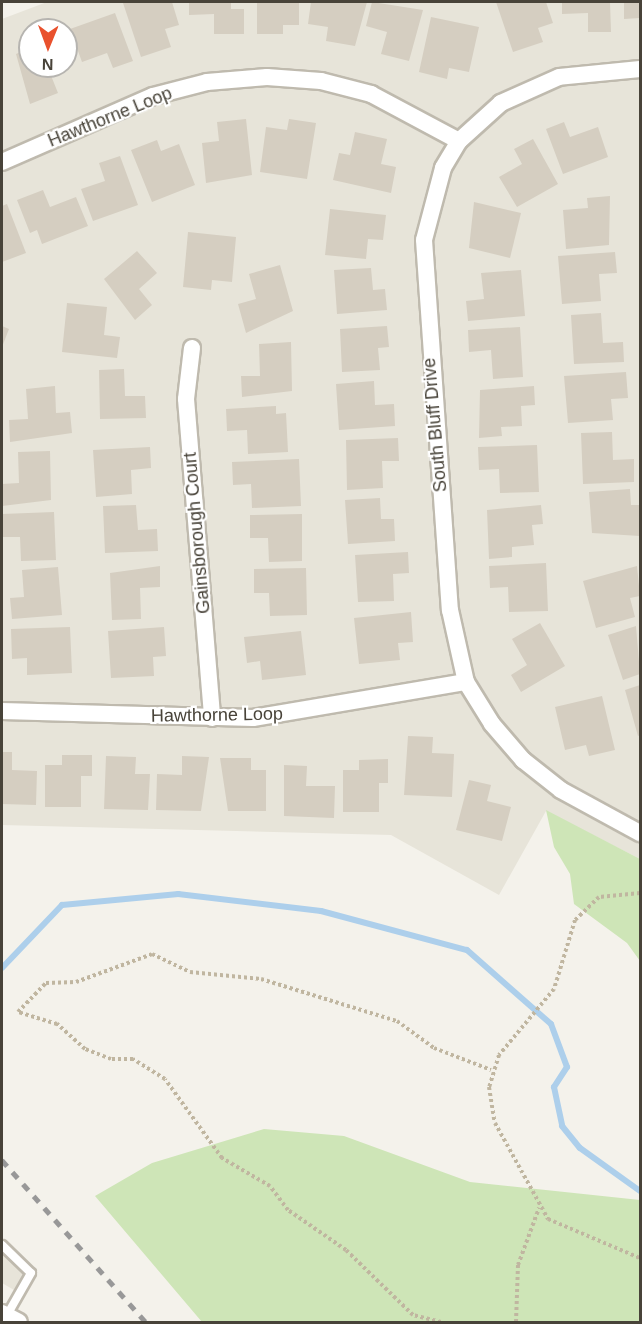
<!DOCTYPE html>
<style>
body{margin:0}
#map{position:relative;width:642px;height:1324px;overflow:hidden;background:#f4f2eb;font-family:Helvetica,sans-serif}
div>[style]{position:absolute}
.residential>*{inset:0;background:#e7e4d9}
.green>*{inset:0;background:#cee5b7}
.stream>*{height:6px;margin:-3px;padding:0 3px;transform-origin:3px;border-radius:3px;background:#adcfeb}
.building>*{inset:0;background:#d5cec1}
.path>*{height:4px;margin-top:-2px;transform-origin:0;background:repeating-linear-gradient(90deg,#c0b6a0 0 3px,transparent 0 6px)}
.roads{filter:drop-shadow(2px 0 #bfbaae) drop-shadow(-2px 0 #bfbaae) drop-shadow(0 2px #bfbaae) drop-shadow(0 -2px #bfbaae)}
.lane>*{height:8px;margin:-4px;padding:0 4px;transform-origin:4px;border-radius:4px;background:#fff}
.street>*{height:16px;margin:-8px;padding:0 8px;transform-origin:8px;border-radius:8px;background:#fff}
.rail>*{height:4.5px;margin-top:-2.25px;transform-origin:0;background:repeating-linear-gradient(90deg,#989898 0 8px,transparent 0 16px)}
span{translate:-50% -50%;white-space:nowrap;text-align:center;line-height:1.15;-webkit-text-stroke:4.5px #fff;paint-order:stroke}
.street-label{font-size:18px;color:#484339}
.frame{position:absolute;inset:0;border:3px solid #484339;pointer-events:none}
.north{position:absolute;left:18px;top:18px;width:60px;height:60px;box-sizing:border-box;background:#fff;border:2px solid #b6b4b0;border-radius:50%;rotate:181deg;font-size:16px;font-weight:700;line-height:24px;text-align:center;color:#484339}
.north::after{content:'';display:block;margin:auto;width:21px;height:27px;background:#e9512d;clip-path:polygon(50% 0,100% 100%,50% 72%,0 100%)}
</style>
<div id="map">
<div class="residential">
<div style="clip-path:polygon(evenodd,47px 2px,640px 2px,640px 859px,546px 811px,499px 895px,391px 835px,2px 825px,2px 19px,47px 2px,30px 30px,66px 30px,66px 66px,30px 66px,30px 30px)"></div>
<div style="clip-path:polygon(2px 1250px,21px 1270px,24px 1277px,14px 1290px,2px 1283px)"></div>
</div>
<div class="green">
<div style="clip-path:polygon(546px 810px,640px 859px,640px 961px,627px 943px,574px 904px,570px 874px,554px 847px)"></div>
<div style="clip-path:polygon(264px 1129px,344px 1136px,470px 1182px,640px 1200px,640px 1322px,202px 1322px,95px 1196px,152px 1163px)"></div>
</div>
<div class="stream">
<div style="left:2px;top:968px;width:87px;rotate:-46.4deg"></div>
<div style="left:62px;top:905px;width:117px;rotate:-5.4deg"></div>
<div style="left:178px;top:894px;width:144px;rotate:6.8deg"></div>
<div style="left:321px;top:911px;width:151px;rotate:15deg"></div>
<div style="left:467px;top:950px;width:112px;rotate:41.4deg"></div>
<div style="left:551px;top:1024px;width:46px;rotate:69.6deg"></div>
<div style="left:567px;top:1067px;width:24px;rotate:123deg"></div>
<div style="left:554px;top:1087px;width:40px;rotate:78deg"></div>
<div style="left:562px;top:1126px;width:28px;rotate:51deg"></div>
<div style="left:580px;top:1148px;width:74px;rotate:35.6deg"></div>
</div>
<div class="building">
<div style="clip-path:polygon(128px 2px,172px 2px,179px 25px,165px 29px,171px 47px,141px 57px,123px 3px)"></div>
<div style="clip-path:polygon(189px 2px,231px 2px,231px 9px,244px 9px,244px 34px,214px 34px,214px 14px,189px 15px)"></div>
<div style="clip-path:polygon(257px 2px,299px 2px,299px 25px,283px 25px,283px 34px,257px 34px)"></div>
<div style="clip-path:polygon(311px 2px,367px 2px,355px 46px,326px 41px,328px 27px,308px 24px)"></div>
<div style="clip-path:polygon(372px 2px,423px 10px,409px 61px,381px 54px,387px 32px,366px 26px)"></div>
<div style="clip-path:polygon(496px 2px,546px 2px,553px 23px,538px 28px,543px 42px,513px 52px)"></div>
<div style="clip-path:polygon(562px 2px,610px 2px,611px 32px,588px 32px,588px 13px,562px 14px)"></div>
<div style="clip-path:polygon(624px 2px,640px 2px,640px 18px,624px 19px)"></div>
<div style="clip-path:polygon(115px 13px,133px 61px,113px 68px,107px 53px,82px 62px,70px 29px)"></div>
<div style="clip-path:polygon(431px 17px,479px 27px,469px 72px,449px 68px,447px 79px,419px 72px)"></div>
<div style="clip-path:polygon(30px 48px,30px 66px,66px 66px,66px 52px,71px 65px,50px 73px,58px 93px,30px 104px,16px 54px)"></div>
<div style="clip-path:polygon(246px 119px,252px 175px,206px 183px,202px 143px,219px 141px,217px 122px)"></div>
<div style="clip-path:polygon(289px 119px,316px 123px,307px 179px,260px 172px,266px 127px,287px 130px)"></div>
<div style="clip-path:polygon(564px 122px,570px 137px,598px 127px,608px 157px,563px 174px,546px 129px)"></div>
<div style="clip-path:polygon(355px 132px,387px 139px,381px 164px,396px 167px,391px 193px,333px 180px,339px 153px,350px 155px)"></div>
<div style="clip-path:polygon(533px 139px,558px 184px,517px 207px,499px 177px,522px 164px,514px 149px)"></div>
<div style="clip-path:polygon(157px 140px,161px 151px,179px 144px,195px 185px,152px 202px,131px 150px)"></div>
<div style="clip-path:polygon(120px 156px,138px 205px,93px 221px,81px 189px,105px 181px,99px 163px)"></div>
<div style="clip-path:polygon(43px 190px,50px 207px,76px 197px,88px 226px,42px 244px,37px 230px,30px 233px,17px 200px)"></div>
<div style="clip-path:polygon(610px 196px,609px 245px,566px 249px,563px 210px,588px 208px,587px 198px)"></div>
<div style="clip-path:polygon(474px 202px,521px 213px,510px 258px,469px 248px)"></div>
<div style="clip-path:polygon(7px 204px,26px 253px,2px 262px,2px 206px)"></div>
<div style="clip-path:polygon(330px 209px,386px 215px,383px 240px,368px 239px,366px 259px,325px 255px)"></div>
<div style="clip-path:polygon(188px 232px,236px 237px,232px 282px,212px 280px,211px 290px,183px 287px)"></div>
<div style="clip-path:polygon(137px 251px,157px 273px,139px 289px,152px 305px,135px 320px,104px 279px)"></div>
<div style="clip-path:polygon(615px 252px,617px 273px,599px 274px,601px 301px,562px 304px,558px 256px)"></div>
<div style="clip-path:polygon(280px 265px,293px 311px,246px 333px,238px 304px,256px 299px,249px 274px)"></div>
<div style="clip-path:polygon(371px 268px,373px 290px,385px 289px,387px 310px,337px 314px,334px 270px)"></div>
<div style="clip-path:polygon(521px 270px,525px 316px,468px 321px,466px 301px,484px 299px,481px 273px)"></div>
<div style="clip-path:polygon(67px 303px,107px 307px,104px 335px,120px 337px,117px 358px,62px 352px)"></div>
<div style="clip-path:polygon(601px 313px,603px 343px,623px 342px,624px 362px,574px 364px,571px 315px)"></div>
<div style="clip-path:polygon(2px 326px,9px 329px,2px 347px)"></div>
<div style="clip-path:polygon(387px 326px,389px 347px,378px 348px,380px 370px,342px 372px,340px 329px)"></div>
<div style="clip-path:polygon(520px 327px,523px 377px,493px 379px,491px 350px,469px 352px,468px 330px)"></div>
<div style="clip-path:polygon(291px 342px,292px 391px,242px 397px,241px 376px,260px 376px,259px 344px)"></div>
<div style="clip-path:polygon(124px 369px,125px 396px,145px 396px,146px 418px,100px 419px,99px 370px)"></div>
<div style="clip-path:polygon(626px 372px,628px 398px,611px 399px,613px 420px,568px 423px,564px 376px)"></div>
<div style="clip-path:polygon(374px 381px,375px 405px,394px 404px,395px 426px,339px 430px,336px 384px)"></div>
<div style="clip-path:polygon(55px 386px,56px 413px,70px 412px,72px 433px,10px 442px,9px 420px,28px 419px,26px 389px)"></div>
<div style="clip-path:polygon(534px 386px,535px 405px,521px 406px,522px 426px,501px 427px,502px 436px,479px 438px,480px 390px)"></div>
<div style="clip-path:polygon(276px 406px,276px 414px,286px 413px,288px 452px,248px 454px,247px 430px,227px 431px,226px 409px)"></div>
<div style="clip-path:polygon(612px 432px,613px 460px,634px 459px,634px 482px,583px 484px,581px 433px)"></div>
<div style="clip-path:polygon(398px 438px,399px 461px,382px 461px,383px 488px,347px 490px,346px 440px)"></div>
<div style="clip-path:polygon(537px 445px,539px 492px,500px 493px,499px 469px,479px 470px,478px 447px)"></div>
<div style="clip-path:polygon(150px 447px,151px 468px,131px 470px,132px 494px,96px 497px,93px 450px)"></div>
<div style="clip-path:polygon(50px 451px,51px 500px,2px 506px,2px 484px,19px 483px,18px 452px)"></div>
<div style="clip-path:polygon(299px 459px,301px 506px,252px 508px,251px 484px,233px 485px,232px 462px)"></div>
<div style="clip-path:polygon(630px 489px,631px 505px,639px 505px,640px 536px,592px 533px,589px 492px)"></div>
<div style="clip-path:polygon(380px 498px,381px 519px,394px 519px,395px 541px,348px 544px,345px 500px)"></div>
<div style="clip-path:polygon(136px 505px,138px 530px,157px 529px,158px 551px,105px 553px,103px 506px)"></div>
<div style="clip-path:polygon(541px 505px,543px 524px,532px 525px,534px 545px,512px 547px,512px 557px,489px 559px,487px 510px)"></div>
<div style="clip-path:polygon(54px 512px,56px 560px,21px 561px,20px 537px,3px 537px,2px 514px)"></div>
<div style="clip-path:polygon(302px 514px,302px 561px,269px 562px,268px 538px,250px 538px,250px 515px)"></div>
<div style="clip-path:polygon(408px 552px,409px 573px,393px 574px,394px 601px,358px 602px,355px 555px)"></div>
<div style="clip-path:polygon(546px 563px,548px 611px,509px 612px,508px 587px,490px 588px,489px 566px)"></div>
<div style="clip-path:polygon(160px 566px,160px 587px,140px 588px,141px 619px,112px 620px,110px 573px)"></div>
<div style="clip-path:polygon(637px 566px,640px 596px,630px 598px,635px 617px,596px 628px,583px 581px)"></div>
<div style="clip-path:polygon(58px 567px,62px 615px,12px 619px,10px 598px,24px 597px,22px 570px)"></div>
<div style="clip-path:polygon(306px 568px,307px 615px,270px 616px,269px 593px,254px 593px,254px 569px)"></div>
<div style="clip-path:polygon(411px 612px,413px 642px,398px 643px,400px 660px,359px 664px,354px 618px)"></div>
<div style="clip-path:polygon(540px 623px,565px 666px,521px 692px,511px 675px,527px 665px,512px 639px)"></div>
<div style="clip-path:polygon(636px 626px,640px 674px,623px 680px,608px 635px)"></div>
<div style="clip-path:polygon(70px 627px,72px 673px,27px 675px,27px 658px,12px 659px,11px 629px)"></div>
<div style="clip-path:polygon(164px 627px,166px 656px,153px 657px,154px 676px,111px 678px,108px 631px)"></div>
<div style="clip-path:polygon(301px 631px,306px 675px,262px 680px,260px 661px,247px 663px,244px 637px)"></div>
<div style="clip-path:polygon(640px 685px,640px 735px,638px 736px,625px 690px)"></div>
<div style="clip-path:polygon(602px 696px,615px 750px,589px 756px,586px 745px,565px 750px,555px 707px)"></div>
<div style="clip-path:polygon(408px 736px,433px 737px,432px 753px,454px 754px,452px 797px,404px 795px)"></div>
<div style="clip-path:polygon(2px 752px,12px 752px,12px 770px,37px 771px,36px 805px,2px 804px)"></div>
<div style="clip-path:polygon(62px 755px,92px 755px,92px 776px,81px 776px,81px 807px,45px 807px,45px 765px,62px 765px)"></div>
<div style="clip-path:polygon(106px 756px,136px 757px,135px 774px,150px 774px,148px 810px,104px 809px)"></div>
<div style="clip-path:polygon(182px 756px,209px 757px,201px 811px,156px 810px,157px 774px,182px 775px)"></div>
<div style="clip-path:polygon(220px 758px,251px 758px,251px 770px,266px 770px,266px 811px,228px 811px)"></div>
<div style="clip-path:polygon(388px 759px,388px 783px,379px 783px,379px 812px,343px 812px,343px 770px,359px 770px,359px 760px)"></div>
<div style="clip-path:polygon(284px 765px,307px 766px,306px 786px,335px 786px,334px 818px,284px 816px)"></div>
<div style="clip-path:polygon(469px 780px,491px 785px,487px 801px,511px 807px,502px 841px,456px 830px)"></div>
</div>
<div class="path">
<div style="left:640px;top:893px;width:41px;rotate:174.4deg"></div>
<div style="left:599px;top:897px;width:33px;rotate:136deg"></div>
<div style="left:575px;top:920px;width:72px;rotate:106.9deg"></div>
<div style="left:554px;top:989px;width:86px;rotate:129.8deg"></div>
<div style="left:499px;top:1055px;width:34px;rotate:107deg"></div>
<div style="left:489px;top:1087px;width:36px;rotate:81deg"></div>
<div style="left:495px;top:1123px;width:110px;rotate:61.1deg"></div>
<div style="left:548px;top:1219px;width:100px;rotate:23deg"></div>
<div style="left:441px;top:1322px;width:29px;rotate:-166deg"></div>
<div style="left:413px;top:1315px;width:93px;rotate:-135.9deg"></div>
<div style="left:346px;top:1250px;width:70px;rotate:-145.4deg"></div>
<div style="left:288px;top:1210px;width:30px;rotate:-127deg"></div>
<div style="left:270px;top:1186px;width:56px;rotate:-149.7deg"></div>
<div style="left:222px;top:1158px;width:97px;rotate:-125.8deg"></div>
<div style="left:165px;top:1079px;width:38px;rotate:-148deg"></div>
<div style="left:133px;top:1059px;width:22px;rotate:180deg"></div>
<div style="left:111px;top:1059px;width:28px;rotate:-159deg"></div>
<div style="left:85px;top:1049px;width:38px;rotate:-138deg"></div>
<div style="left:57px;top:1024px;width:41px;rotate:-162.9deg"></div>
<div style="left:18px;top:1012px;width:40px;rotate:-46deg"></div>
<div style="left:46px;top:983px;width:30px;rotate:-2deg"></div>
<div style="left:76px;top:982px;width:81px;rotate:-20.2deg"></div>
<div style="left:152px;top:954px;width:42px;rotate:25.3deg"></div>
<div style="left:190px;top:972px;width:71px;rotate:5.6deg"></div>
<div style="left:261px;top:979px;width:142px;rotate:17.2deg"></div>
<div style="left:397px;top:1021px;width:46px;rotate:36.1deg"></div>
<div style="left:434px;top:1048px;width:61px;rotate:21.1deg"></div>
<div style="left:516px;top:1322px;width:57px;rotate:-88deg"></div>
<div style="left:518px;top:1265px;width:61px;rotate:-69.8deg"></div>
</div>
<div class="roads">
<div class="lane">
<div style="left:2px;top:1245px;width:40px;rotate:44deg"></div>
<div style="left:31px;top:1273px;width:48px;rotate:119.7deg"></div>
</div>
<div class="street">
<div style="left:640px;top:69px;width:81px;rotate:174.4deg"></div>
<div style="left:559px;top:77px;width:64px;rotate:155.9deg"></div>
<div style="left:501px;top:103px;width:57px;rotate:137.9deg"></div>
<div style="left:459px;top:141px;width:31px;rotate:121deg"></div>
<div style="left:443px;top:168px;width:74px;rotate:104.8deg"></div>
<div style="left:424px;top:240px;width:371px;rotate:86deg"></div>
<div style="left:450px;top:610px;width:74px;rotate:77.5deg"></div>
<div style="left:466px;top:682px;width:49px;rotate:58.2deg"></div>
<div style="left:492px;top:724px;width:48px;rotate:49.3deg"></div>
<div style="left:523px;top:760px;width:48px;rotate:38.3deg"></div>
<div style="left:561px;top:790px;width:90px;rotate:28.6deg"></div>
<div style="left:2px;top:162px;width:165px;rotate:-23.6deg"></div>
<div style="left:153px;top:96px;width:56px;rotate:-14.5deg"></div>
<div style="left:207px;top:82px;width:60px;rotate:-4.8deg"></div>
<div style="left:267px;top:77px;width:54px;rotate:4.2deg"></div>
<div style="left:321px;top:81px;width:52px;rotate:14.6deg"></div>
<div style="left:371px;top:94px;width:100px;rotate:28.1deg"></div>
<div style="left:192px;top:348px;width:51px;rotate:96.7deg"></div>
<div style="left:186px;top:399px;width:320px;rotate:85.3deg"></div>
<div style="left:2px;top:711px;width:251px;rotate:1.6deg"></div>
<div style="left:253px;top:718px;width:216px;rotate:-9.6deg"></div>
<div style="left:2px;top:1313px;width:19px;rotate:28deg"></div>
</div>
</div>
<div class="rail">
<div style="left:2px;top:1160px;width:217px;rotate:48.4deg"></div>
</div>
<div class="street-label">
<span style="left:110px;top:117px;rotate:-22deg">Hawthorne Loop</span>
<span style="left:435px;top:425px;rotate:-95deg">South Bluff Drive</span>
<span style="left:197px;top:533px;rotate:-95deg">Gainsborough Court</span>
<span style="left:217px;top:715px;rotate:-1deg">Hawthorne Loop</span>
</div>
<div class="frame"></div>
<div class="north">N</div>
</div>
